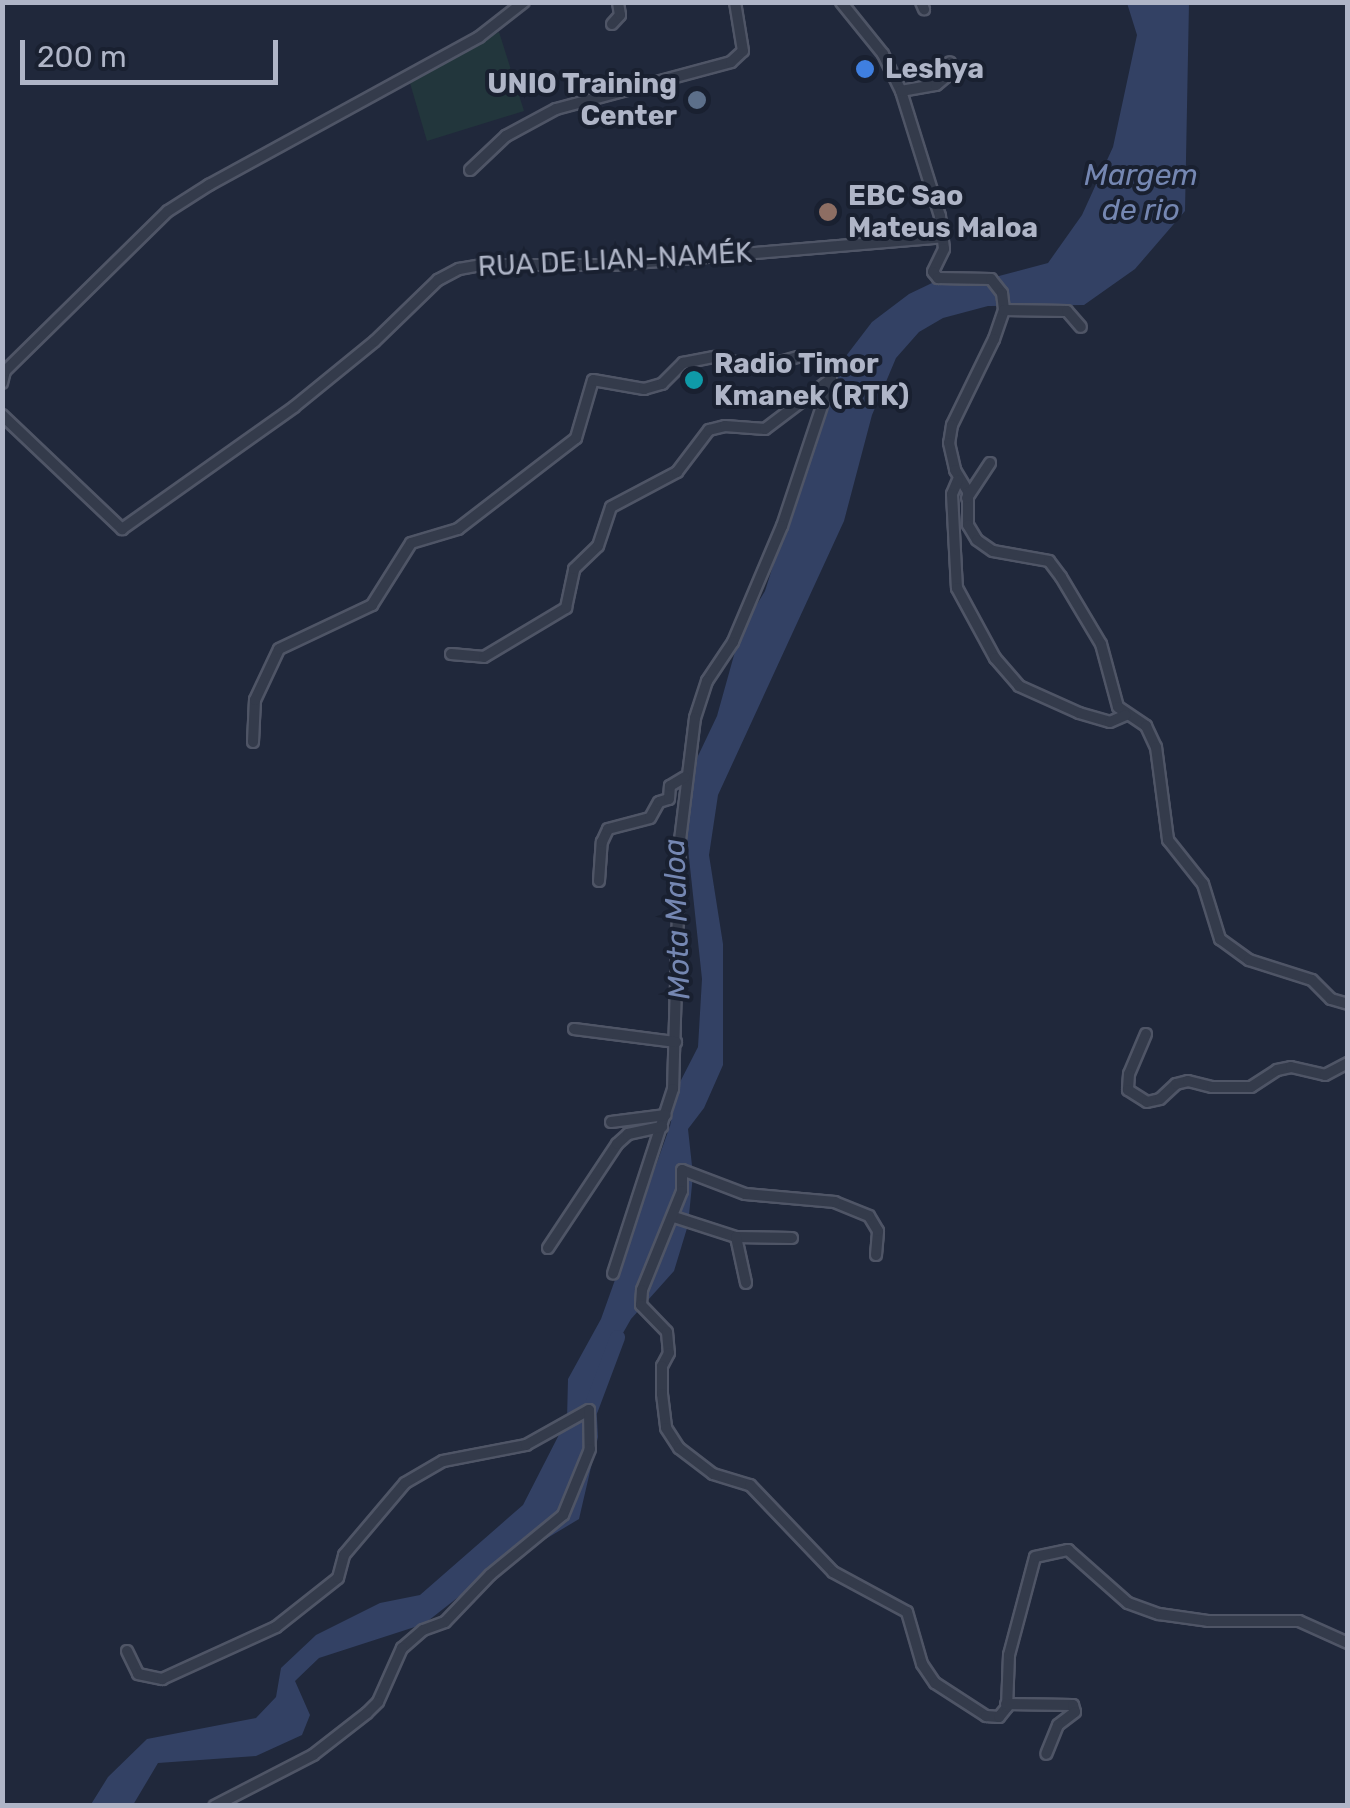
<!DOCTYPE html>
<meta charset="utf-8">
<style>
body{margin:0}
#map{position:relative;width:1350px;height:1808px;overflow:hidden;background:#20283b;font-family:Rubik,sans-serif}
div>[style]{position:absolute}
.green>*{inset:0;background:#22363c}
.water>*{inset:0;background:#334164}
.river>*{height:15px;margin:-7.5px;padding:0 7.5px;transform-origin:7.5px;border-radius:7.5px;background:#334164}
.roads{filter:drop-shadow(2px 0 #4f5566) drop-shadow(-2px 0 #4f5566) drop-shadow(0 2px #4f5566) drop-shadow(0 -2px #4f5566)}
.minor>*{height:10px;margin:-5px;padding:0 5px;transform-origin:5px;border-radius:5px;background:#343b4b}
.dots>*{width:28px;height:28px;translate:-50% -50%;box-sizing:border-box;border:5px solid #192030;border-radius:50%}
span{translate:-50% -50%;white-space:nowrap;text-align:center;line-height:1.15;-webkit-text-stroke:8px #192030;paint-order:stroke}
.poi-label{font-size:28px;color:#afb5c7;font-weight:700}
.left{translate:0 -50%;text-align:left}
.right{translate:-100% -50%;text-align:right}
.street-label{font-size:28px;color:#afb5c7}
.water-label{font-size:30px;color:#7587b2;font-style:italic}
.frame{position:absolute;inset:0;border:5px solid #afb5c7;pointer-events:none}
.scale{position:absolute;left:20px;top:40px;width:258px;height:45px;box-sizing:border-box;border:5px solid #afb5c7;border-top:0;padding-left:12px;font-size:30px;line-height:35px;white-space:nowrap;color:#afb5c7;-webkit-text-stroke:8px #192030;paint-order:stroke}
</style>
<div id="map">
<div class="green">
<div style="clip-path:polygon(499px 32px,524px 111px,427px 141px,410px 83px)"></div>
</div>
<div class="water">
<div style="clip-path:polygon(1127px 3px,1189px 3px,1185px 211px,1135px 269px,1084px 305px,988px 306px,943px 318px,919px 332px,896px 358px,872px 415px,844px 521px,718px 795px,709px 855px,723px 944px,723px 1065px,704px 1108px,688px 1129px,693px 1175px,688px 1225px,674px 1271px,631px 1319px,595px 1382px,598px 1437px,579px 1519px,489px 1573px,424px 1624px,319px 1658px,295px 1681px,310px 1715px,302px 1735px,256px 1756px,158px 1763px,133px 1805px,90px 1806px,108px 1777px,147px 1739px,256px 1718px,276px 1697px,281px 1668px,316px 1635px,380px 1603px,420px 1595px,523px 1505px,567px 1419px,568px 1379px,601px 1319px,670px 1126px,679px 1084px,698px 1047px,702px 979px,687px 839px,688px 777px,717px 716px,741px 630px,765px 591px,824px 404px,846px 356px,872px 322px,909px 294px,932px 283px,976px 282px,1048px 263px,1082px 215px,1113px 147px,1137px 35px)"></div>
</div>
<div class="river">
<div style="left:590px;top:1409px;width:77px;rotate:-69.4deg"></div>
</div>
<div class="roads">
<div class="minor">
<div style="left:841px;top:2px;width:67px;rotate:51.1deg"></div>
<div style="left:883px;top:54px;width:41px;rotate:64.1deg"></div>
<div style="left:901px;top:91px;width:131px;rotate:72.7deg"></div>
<div style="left:940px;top:216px;width:33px;rotate:83deg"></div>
<div style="left:944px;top:249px;width:25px;rotate:116deg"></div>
<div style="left:933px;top:272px;width:8px;rotate:50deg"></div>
<div style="left:938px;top:278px;width:53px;rotate:1.1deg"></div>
<div style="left:991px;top:279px;width:18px;rotate:52deg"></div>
<div style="left:1002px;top:293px;width:17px;rotate:83deg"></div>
<div style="left:1004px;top:310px;width:31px;rotate:109deg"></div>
<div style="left:994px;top:339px;width:96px;rotate:116deg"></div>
<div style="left:952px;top:425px;width:18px;rotate:99deg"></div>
<div style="left:949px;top:443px;width:28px;rotate:77deg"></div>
<div style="left:955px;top:470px;width:26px;rotate:59deg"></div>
<div style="left:968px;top:492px;width:33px;rotate:90deg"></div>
<div style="left:968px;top:525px;width:17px;rotate:59deg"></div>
<div style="left:977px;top:540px;width:19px;rotate:35deg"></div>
<div style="left:993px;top:551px;width:57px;rotate:10.1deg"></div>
<div style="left:1049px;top:561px;width:20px;rotate:53deg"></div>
<div style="left:1061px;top:577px;width:78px;rotate:59.2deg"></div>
<div style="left:1101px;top:644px;width:65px;rotate:74.9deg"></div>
<div style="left:1118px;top:707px;width:34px;rotate:34deg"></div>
<div style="left:1146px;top:726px;width:23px;rotate:65deg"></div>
<div style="left:1156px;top:747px;width:94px;rotate:82.6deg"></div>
<div style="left:1168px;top:840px;width:56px;rotate:51.5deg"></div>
<div style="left:1203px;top:884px;width:58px;rotate:72.8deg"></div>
<div style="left:1220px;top:939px;width:36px;rotate:36deg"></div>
<div style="left:1249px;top:960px;width:66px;rotate:17.6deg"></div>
<div style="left:1312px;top:980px;width:27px;rotate:45deg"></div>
<div style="left:1331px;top:999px;width:18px;rotate:16deg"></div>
<div style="left:921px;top:2px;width:8px;rotate:67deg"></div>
<div style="left:612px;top:24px;width:12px;rotate:-48deg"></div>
<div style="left:620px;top:15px;width:13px;rotate:-99deg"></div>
<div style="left:901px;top:91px;width:36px;rotate:-10deg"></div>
<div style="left:936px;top:85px;width:14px;rotate:-39deg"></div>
<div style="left:947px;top:76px;width:14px;rotate:-78deg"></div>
<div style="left:470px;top:170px;width:50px;rotate:-43.4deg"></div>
<div style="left:506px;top:136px;width:57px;rotate:-28.4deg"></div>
<div style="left:556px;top:109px;width:181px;rotate:-15deg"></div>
<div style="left:731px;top:62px;width:16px;rotate:-43deg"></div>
<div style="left:743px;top:51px;width:50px;rotate:-99.3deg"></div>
<div style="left:1004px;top:310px;width:63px;rotate:0.9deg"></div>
<div style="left:1067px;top:311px;width:21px;rotate:49deg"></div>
<div style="left:2px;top:383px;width:12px;rotate:-76deg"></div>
<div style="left:5px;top:371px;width:228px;rotate:-44.5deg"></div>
<div style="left:168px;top:211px;width:49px;rotate:-32.4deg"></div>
<div style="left:209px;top:185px;width:308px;rotate:-28.7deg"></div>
<div style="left:479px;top:37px;width:57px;rotate:-37.9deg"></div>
<div style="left:2px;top:415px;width:166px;rotate:43.5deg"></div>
<div style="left:122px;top:529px;width:211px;rotate:-35.3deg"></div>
<div style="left:294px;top:407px;width:104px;rotate:-39.2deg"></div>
<div style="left:375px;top:341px;width:88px;rotate:-44.1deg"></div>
<div style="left:438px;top:280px;width:24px;rotate:-28deg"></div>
<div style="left:459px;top:269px;width:22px;rotate:-10deg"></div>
<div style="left:481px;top:265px;width:131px"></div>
<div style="left:612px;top:265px;width:332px;rotate:-4.8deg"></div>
<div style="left:958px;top:480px;width:15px;rotate:113deg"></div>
<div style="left:952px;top:494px;width:94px;rotate:87deg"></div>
<div style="left:957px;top:588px;width:80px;rotate:61.5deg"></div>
<div style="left:995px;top:658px;width:37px;rotate:49deg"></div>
<div style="left:1019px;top:686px;width:66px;rotate:24.2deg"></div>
<div style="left:1079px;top:713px;width:32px;rotate:16deg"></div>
<div style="left:1110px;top:722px;width:17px;rotate:-24deg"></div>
<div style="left:967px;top:498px;width:42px;rotate:-56.7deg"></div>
<div style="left:451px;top:654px;width:33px;rotate:5deg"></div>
<div style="left:484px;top:657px;width:96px;rotate:-30.9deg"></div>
<div style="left:566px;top:608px;width:40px;rotate:-78deg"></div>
<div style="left:574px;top:569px;width:33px;rotate:-44deg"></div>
<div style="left:598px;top:546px;width:41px;rotate:-71.6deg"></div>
<div style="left:611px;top:507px;width:75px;rotate:-27.9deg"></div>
<div style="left:677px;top:472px;width:53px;rotate:-52.7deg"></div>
<div style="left:709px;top:430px;width:16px;rotate:-14deg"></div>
<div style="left:725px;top:426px;width:40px;rotate:4.3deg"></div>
<div style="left:765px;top:429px;width:83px;rotate:-37.1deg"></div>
<div style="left:831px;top:379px;width:155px;rotate:108.4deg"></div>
<div style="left:782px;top:526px;width:126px;rotate:112.9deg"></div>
<div style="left:733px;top:642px;width:47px;rotate:123.7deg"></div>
<div style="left:707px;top:681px;width:39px;rotate:108deg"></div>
<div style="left:695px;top:718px;width:123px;rotate:97deg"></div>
<div style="left:680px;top:840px;width:249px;rotate:91.6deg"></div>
<div style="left:673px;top:1089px;width:194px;rotate:108deg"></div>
<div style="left:253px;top:742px;width:42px;rotate:-87.3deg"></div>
<div style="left:255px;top:700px;width:56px;rotate:-64.8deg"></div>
<div style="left:279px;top:649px;width:103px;rotate:-25.3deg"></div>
<div style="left:372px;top:605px;width:73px;rotate:-57.8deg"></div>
<div style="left:411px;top:543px;width:49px;rotate:-16.6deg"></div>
<div style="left:458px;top:529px;width:149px;rotate:-37.6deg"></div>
<div style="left:576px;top:438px;width:60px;rotate:-73.7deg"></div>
<div style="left:593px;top:380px;width:52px;rotate:10deg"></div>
<div style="left:644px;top:389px;width:19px;rotate:-16deg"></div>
<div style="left:662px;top:384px;width:30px;rotate:-45deg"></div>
<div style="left:683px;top:363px;width:33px;rotate:-11deg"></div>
<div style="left:715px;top:357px;width:45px;rotate:14deg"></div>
<div style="left:759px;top:368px;width:40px;rotate:-16deg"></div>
<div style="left:599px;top:881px;width:39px;rotate:-86deg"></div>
<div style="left:602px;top:842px;width:14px;rotate:-65deg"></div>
<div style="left:608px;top:829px;width:43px;rotate:-14.7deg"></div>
<div style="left:650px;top:818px;width:18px;rotate:-61deg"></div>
<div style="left:659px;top:802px;width:10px;rotate:-17deg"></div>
<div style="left:669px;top:799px;width:13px;rotate:-86deg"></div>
<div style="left:670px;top:786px;width:17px;rotate:-31deg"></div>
<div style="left:574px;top:1029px;width:103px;rotate:7.3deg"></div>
<div style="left:1146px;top:1034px;width:43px;rotate:113deg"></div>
<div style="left:1129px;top:1074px;width:16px;rotate:94deg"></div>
<div style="left:1128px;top:1090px;width:22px;rotate:32deg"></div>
<div style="left:1147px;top:1102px;width:13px;rotate:-13deg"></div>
<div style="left:1160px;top:1099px;width:22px;rotate:-43deg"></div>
<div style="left:1176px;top:1084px;width:12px;rotate:-14deg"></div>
<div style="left:1188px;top:1081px;width:25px;rotate:14deg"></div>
<div style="left:1212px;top:1087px;width:39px"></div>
<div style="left:1251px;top:1087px;width:31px;rotate:-33deg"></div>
<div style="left:1277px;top:1070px;width:14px;rotate:-12deg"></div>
<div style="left:1291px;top:1067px;width:35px;rotate:13deg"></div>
<div style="left:1325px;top:1075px;width:26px;rotate:-28deg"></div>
<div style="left:611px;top:1122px;width:55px;rotate:-7.3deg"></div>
<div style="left:674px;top:1217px;width:65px;rotate:17.9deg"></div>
<div style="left:736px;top:1237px;width:56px;rotate:1deg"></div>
<div style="left:736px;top:1237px;width:47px;rotate:77.7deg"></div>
<div style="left:548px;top:1248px;width:125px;rotate:-56.4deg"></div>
<div style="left:617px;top:1144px;width:15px;rotate:-42deg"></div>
<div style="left:628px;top:1134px;width:35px;rotate:-12deg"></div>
<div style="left:876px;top:1255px;width:24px;rotate:-85deg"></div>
<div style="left:878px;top:1231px;width:17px;rotate:-121deg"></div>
<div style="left:869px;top:1216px;width:37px;rotate:-158deg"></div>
<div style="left:835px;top:1202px;width:90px;rotate:-174.9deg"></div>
<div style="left:745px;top:1194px;width:67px;rotate:-159.1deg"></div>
<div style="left:682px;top:1170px;width:21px;rotate:90deg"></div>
<div style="left:682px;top:1191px;width:107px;rotate:112deg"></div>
<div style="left:642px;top:1290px;width:15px;rotate:94deg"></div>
<div style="left:641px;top:1305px;width:37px;rotate:46deg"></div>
<div style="left:667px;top:1332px;width:21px;rotate:85deg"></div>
<div style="left:669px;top:1353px;width:15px;rotate:118deg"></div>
<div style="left:662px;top:1366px;width:28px;rotate:90deg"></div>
<div style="left:662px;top:1394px;width:34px;rotate:83deg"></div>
<div style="left:666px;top:1428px;width:24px;rotate:57deg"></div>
<div style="left:679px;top:1448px;width:43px;rotate:37.4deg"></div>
<div style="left:713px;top:1474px;width:39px;rotate:17deg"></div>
<div style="left:750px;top:1485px;width:120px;rotate:46.3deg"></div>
<div style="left:833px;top:1572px;width:84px;rotate:28.4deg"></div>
<div style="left:907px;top:1612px;width:54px;rotate:73.9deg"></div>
<div style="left:922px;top:1664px;width:23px;rotate:56deg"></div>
<div style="left:935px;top:1683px;width:61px;rotate:32.9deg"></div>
<div style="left:986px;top:1716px;width:13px;rotate:4deg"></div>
<div style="left:999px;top:1717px;width:13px;rotate:-51deg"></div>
<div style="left:1007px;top:1707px;width:52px;rotate:-87.8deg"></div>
<div style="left:1009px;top:1655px;width:101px;rotate:-75.1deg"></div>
<div style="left:1035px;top:1557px;width:34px;rotate:-12deg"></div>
<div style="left:1068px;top:1550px;width:80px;rotate:41.5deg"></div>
<div style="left:1128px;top:1603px;width:33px;rotate:20deg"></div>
<div style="left:1159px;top:1614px;width:49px;rotate:8.1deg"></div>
<div style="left:1208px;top:1621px;width:91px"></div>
<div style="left:1299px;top:1621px;width:54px;rotate:24.2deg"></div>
<div style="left:127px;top:1651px;width:25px;rotate:64deg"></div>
<div style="left:138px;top:1674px;width:25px;rotate:12deg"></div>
<div style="left:162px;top:1679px;width:125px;rotate:-24.5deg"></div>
<div style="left:276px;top:1627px;width:79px;rotate:-38.3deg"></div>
<div style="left:338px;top:1578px;width:24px;rotate:-75deg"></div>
<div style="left:344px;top:1555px;width:94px;rotate:-49.7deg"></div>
<div style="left:405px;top:1483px;width:44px;rotate:-30.1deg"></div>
<div style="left:443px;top:1461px;width:85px;rotate:-10.9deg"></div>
<div style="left:526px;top:1445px;width:72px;rotate:-29.1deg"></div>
<div style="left:589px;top:1410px;width:39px;rotate:89deg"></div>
<div style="left:590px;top:1449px;width:71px;rotate:112.2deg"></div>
<div style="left:563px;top:1515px;width:94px;rotate:140.6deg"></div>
<div style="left:490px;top:1575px;width:65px;rotate:133.8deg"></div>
<div style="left:445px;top:1622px;width:23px;rotate:160deg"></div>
<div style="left:423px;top:1630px;width:28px;rotate:139deg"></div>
<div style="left:402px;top:1648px;width:59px;rotate:114deg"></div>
<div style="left:378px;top:1702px;width:16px;rotate:135deg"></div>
<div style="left:367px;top:1713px;width:68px;rotate:142.1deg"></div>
<div style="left:313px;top:1755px;width:111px;rotate:152.7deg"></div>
<div style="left:1006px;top:1704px;width:67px;rotate:0.9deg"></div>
<div style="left:1073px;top:1705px;width:7px;rotate:74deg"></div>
<div style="left:1075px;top:1712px;width:21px;rotate:143deg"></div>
<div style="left:1058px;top:1725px;width:31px;rotate:112deg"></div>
</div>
</div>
<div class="dots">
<div style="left:865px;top:69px;background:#3f7fe0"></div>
<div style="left:697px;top:100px;background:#5c6f8a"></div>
<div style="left:828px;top:212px;background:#8d6e63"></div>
<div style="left:694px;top:380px;background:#0f9aa8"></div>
</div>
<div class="poi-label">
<span class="left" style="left:885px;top:69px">Leshya</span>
<span class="right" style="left:677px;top:100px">UNIO Training<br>Center</span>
<span class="left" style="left:848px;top:212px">EBC Sao<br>Mateus Maloa</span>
<span class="left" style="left:714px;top:380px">Radio Timor<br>Kmanek (RTK)</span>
</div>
<div class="street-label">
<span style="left:615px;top:260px;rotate:-3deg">RUA DE LIAN-NAMÉK</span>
</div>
<div class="water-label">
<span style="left:1141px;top:192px">Margem<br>de rio</span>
<span style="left:677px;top:919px;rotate:-92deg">Mota Maloa</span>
</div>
<div class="frame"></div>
<div class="scale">200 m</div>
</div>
